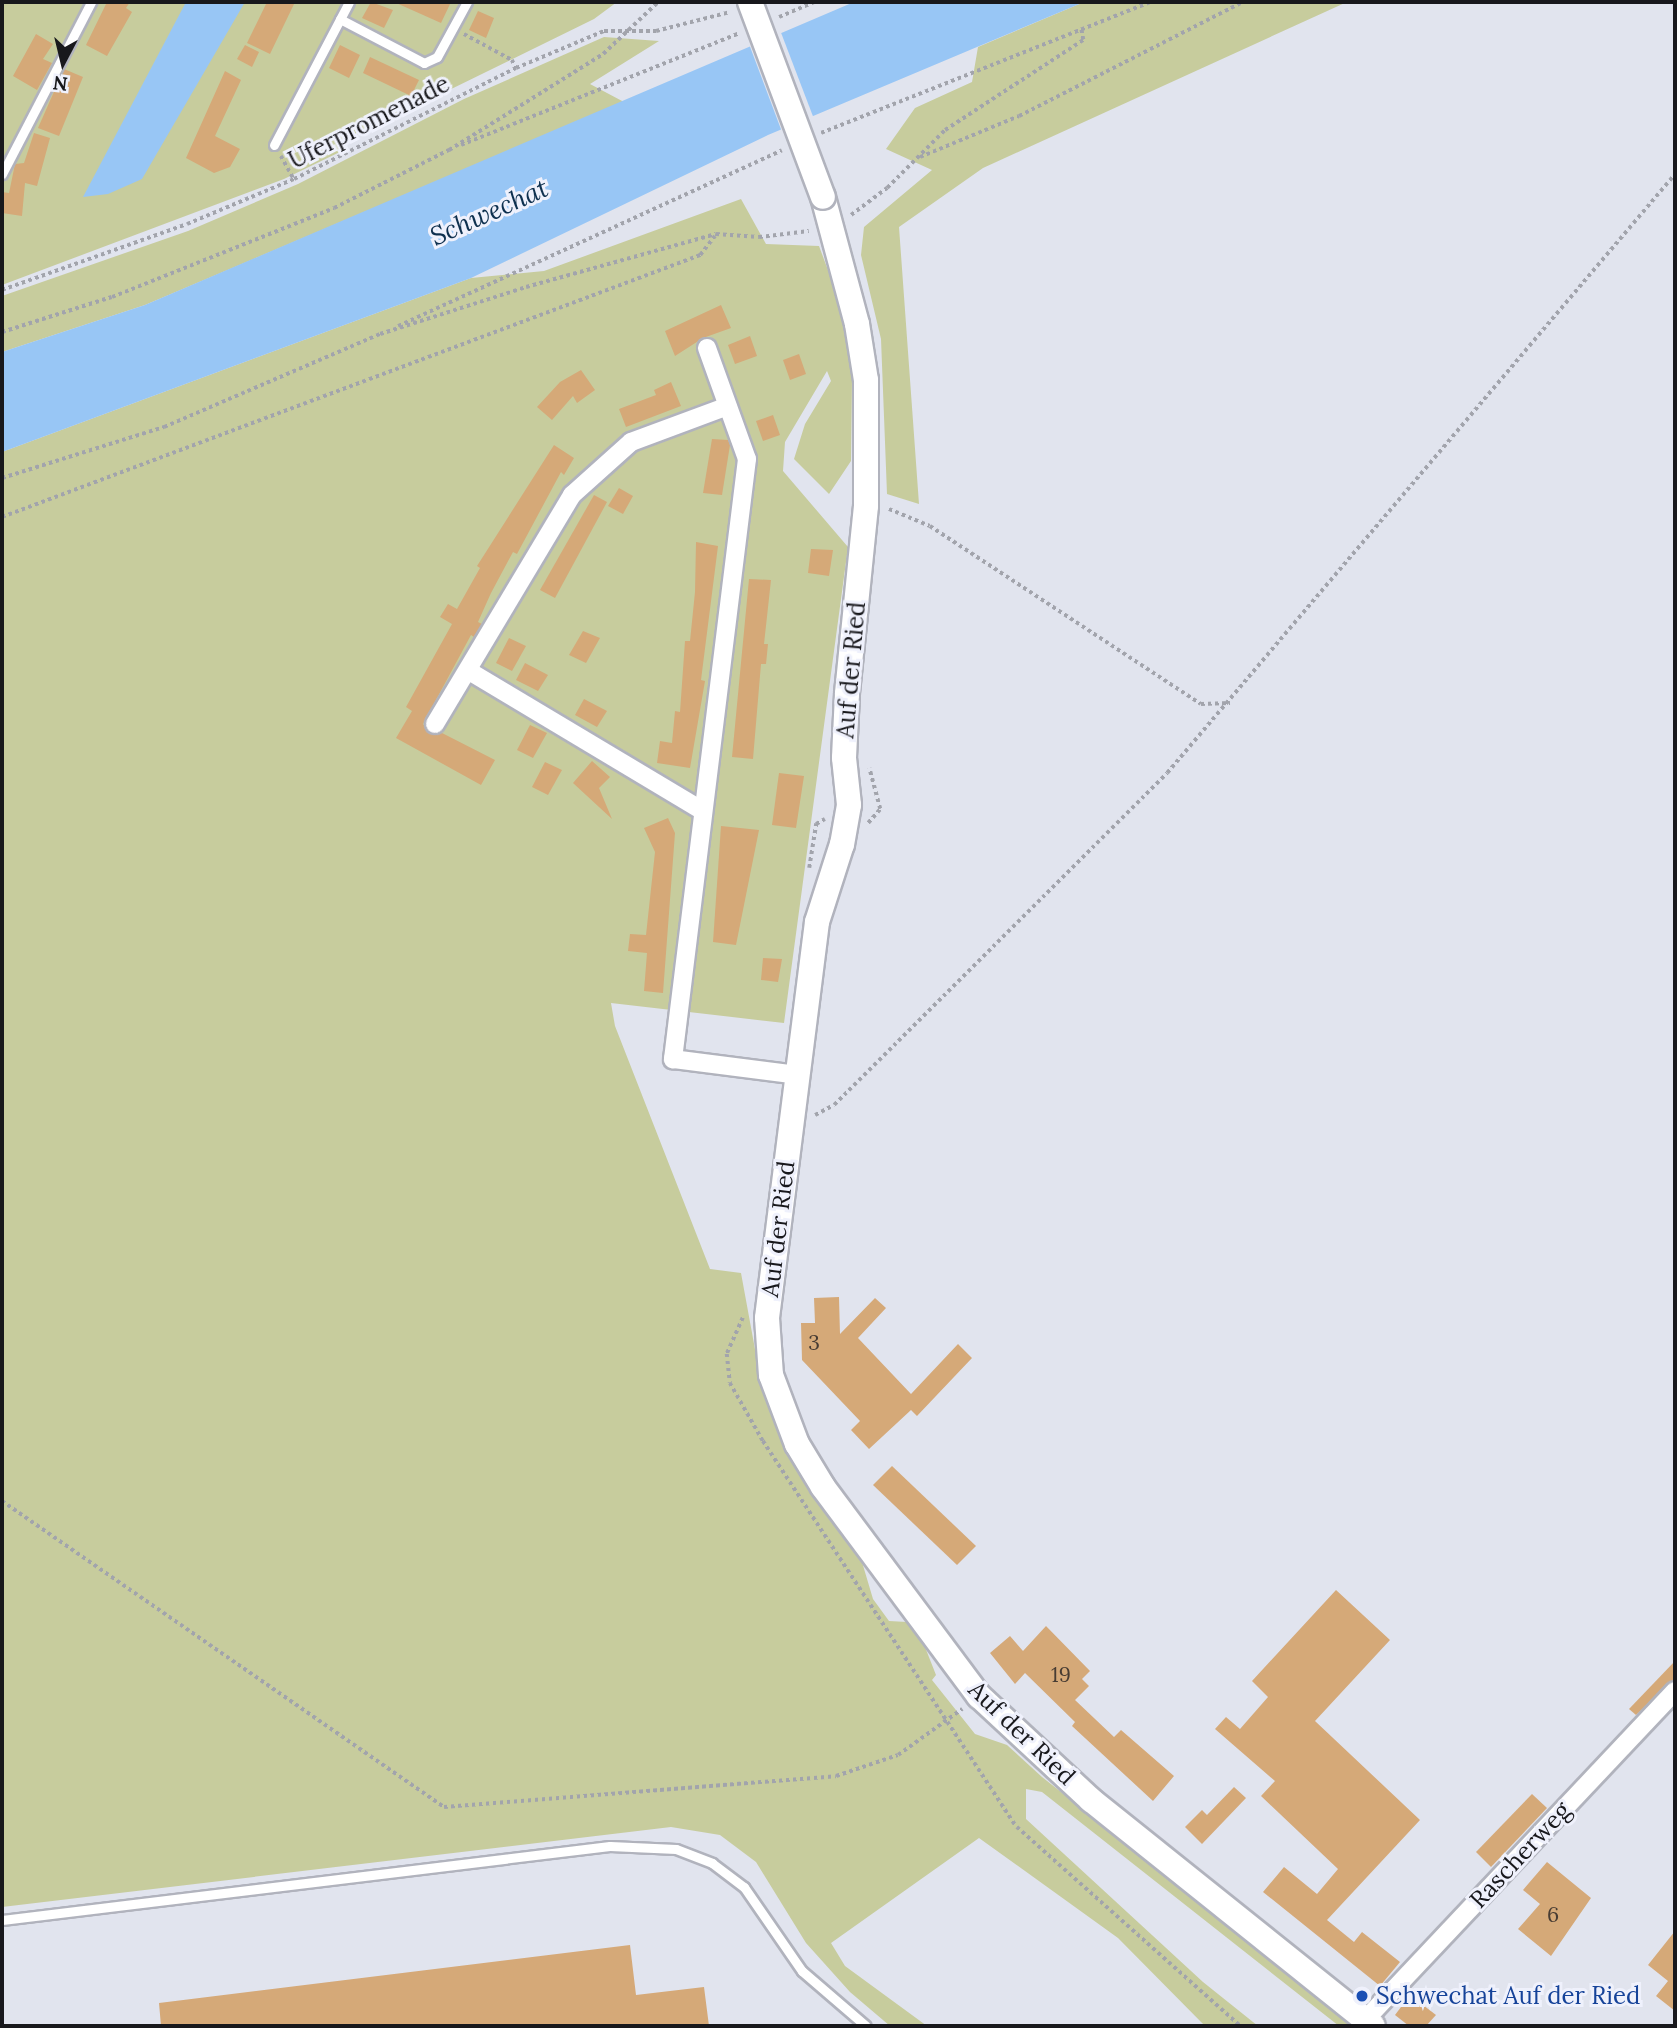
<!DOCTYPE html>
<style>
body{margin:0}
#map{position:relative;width:1677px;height:2028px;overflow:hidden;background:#e1e4ee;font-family:Lora,serif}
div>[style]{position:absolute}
.green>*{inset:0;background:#c7cc9d}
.water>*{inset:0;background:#98c6f5}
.pier>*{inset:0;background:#e1e4ee}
.building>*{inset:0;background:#d5a978}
.path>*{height:3.5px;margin-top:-1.75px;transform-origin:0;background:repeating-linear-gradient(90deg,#a2a4ac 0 3.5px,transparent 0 7px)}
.roads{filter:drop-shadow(2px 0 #b1b3bd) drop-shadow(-2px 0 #b1b3bd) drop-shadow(0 2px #b1b3bd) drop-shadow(0 -2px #b1b3bd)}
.service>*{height:9px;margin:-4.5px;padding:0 4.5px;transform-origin:4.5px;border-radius:4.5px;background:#fff}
.minor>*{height:18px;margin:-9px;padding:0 9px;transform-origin:9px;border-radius:9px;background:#fff}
.secondary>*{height:24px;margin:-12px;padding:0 12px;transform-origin:12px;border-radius:12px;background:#fff}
.bridges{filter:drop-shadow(2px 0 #b1b3bd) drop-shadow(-2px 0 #b1b3bd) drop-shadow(0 2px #b1b3bd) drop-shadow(0 -2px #b1b3bd)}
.secondary-bridge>*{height:24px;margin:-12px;padding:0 12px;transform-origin:12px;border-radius:12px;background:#fff}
.dots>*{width:19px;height:19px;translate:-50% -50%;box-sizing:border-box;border:4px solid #eff1fc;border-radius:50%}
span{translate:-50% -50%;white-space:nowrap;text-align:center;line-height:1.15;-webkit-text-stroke:6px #eff1fc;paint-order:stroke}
.number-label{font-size:21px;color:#473c33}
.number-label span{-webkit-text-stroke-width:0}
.street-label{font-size:24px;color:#18181c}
.transit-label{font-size:24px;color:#164399}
.left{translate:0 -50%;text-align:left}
.water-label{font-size:26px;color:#0e304f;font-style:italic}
.frame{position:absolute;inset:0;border:4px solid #18181c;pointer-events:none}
.north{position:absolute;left:28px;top:28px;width:70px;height:70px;-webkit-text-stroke:5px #eff1fc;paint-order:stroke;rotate:187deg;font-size:19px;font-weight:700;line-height:28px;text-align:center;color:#18181c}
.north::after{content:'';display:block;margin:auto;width:24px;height:32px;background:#18181c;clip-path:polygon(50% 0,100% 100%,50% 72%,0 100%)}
</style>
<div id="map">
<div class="green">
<div style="clip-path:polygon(2px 2px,617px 2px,594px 19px,343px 142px,344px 150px,284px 179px,2px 285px)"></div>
<div style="clip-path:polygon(1084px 2px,1347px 2px,983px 168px,899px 227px,919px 504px,887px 494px,881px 339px,861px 255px,864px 227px,932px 170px,886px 149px,915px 108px,972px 82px,978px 47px)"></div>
<div style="clip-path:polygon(604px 37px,659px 41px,590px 84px,624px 102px,145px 305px,2px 352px,2px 296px,188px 231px,298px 184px,464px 99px)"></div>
<div style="clip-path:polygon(741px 199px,766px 244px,819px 246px,841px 305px,852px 380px,851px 461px,829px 494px,794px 459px,805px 424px,831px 381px,827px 371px,785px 442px,783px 471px,848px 547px,784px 1023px,611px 1003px,615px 1026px,710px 1269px,741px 1273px,759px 1371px,783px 1446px,862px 1562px,873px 1599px,889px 1621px,907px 1622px,925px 1647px,936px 1675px,932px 1680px,975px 1734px,1007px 1745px,1042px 1777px,1358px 2026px,1339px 2026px,1042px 1792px,1026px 1789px,1026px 1819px,1203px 1982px,1258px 2026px,1205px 2026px,1118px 1938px,979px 1838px,831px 1943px,845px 1966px,927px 2026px,890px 2026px,850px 1992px,806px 1943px,756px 1862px,720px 1835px,671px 1827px,2px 1907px,2px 452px,471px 278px,544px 271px)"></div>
</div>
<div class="water">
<div style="clip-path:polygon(186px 2px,245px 2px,142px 179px,108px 194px,83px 197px)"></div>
<div style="clip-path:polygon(854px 2px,1084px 2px,768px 135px,471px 278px,2px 452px,2px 352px,145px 305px)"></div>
</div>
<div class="pier">
<div style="clip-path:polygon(780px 30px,814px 119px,782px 132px,749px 44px)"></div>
</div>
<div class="building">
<div style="clip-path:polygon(107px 2px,130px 2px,126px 8px,132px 12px,107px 56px,86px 45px)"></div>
<div style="clip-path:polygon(267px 2px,295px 2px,270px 54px,247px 43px)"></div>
<div style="clip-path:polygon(371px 2px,393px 10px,384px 28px,362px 18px)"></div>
<div style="clip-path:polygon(394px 2px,451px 2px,441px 23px)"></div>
<div style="clip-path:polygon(478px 11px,494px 18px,486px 38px,469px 30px)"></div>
<div style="clip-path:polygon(36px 34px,53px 44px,43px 59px,52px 63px,37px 90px,13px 76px)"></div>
<div style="clip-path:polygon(245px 45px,259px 52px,252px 67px,237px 59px)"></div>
<div style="clip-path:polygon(340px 45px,360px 55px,349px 78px,329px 68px)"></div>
<div style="clip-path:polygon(370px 57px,419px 80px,411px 96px,363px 73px)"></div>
<div style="clip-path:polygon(64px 69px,83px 77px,59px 136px,38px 128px)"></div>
<div style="clip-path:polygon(225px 71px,241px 80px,215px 136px,240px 149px,230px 167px,214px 173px,186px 158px)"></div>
<div style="clip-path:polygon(34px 133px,50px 138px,37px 186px,25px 183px,22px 216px,2px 213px,2px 192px,9px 193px,15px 164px,24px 163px)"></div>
<div style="clip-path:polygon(721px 305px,731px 328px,703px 338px,675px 356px,665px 331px)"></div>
<div style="clip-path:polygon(750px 336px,757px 356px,735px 364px,728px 345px)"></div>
<div style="clip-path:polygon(799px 354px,806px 374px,790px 380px,783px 360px)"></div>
<div style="clip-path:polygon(581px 370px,595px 390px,577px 403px,573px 396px,552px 420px,537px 407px,560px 382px)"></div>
<div style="clip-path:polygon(671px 382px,681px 406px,626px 427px,619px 409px,656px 395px,654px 390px)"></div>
<div style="clip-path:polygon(773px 415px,780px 435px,763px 441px,756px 421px)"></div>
<div style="clip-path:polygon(712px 439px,728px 440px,730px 445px,722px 495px,703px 493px)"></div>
<div style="clip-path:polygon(554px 445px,574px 458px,564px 475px,561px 472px,517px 554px,513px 552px,491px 593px,478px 622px,482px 624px,474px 637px,471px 635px,423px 724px,430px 734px,442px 733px,495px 760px,481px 785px,396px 738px,412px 711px,406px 707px,452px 624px,440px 617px,448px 604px,457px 609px,480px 568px,477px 566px)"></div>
<div style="clip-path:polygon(619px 488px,633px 496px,623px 514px,608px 506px)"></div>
<div style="clip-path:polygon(594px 495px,607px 502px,555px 598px,540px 590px)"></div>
<div style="clip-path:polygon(696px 542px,718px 546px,701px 680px,705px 681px,690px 768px,657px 763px,660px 741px,672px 743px,675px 711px,680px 712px,685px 641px,690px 641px,695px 592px)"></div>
<div style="clip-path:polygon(811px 549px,833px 550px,829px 576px,808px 573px)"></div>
<div style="clip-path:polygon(749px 579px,771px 580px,764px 644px,768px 644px,766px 664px,761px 664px,753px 759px,732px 757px)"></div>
<div style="clip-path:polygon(583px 631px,600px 638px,586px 663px,569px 655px)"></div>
<div style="clip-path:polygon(509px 638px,526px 646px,512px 671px,496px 663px)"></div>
<div style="clip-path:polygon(525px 663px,548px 675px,538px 691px,516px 680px)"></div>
<div style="clip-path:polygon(584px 699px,607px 711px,597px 727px,575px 715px)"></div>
<div style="clip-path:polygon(530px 725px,547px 733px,533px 758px,517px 750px)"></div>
<div style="clip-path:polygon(592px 761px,610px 777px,599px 788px,612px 819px,573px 783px)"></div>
<div style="clip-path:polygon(545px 762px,562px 770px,548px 795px,532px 787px)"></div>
<div style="clip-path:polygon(779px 773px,804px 776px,796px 828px,772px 825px)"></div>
<div style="clip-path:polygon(668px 818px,675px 833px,663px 993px,644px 991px,647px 953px,628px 951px,630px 934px,646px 935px,655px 852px,644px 828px)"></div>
<div style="clip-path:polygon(721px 826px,759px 830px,736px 945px,713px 942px)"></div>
<div style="clip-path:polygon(763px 958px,782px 959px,778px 982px,761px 980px)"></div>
<div style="clip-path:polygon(839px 1297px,840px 1334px,875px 1298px,886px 1308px,858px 1338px,911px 1394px,958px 1344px,972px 1358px,917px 1416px,911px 1410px,869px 1449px,851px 1430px,860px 1421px,802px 1360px,801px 1323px,815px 1323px,814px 1298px)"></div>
<div style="clip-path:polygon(892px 1466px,976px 1546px,957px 1565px,873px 1485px)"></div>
<div style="clip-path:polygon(1336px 1590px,1390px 1640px,1315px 1721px,1420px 1820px,1327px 1920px,1354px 1942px,1362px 1932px,1400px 1962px,1380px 1986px,1263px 1892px,1284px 1867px,1317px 1894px,1338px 1869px,1261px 1796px,1275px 1781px,1215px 1729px,1226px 1717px,1240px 1729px,1268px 1697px,1252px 1681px)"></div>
<div style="clip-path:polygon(1046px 1626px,1090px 1671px,1082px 1679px,1089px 1686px,1075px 1700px,1114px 1737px,1121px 1730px,1174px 1776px,1153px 1801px,1072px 1726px,1075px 1722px,1025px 1673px,1015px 1684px,990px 1653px,1010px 1636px,1023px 1651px)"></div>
<div style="clip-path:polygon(1675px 1661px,1675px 1680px,1636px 1715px,1629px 1709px)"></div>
<div style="clip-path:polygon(1234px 1787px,1246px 1798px,1202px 1844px,1185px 1827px,1202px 1810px,1207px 1815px)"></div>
<div style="clip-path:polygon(1532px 1794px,1547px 1808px,1491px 1867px,1476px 1852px)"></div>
<div style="clip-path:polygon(1547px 1862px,1591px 1898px,1551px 1956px,1518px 1929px,1540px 1904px,1523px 1890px)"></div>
<div style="clip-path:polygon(1675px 1931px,1675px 2011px,1656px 1996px,1668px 1981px,1648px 1965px)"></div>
<div style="clip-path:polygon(630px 1945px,636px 1995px,704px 1987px,709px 2026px,161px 2026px,159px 2003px)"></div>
<div style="clip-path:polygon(1410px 1995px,1436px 2015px,1426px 2026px,1409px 2026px,1395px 2015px)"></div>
</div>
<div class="path">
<div style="left:779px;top:17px;width:39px;rotate:-23deg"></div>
<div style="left:464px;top:34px;width:55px;rotate:28.4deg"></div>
<div style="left:512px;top:60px;width:9px;rotate:63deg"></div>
<div style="left:821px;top:133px;width:354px;rotate:-21.7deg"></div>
<div style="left:461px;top:145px;width:300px;rotate:-21.9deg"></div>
<div style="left:281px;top:156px;width:26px;rotate:61deg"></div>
<div style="left:920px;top:157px;width:107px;rotate:-22.5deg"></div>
<div style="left:1019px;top:116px;width:251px;rotate:-27deg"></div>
<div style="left:851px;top:215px;width:45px;rotate:-36.9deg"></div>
<div style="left:887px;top:188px;width:82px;rotate:-45deg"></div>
<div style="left:945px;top:130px;width:165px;rotate:-33.1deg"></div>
<div style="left:1083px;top:40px;width:11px;rotate:-100deg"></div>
<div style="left:2px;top:290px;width:196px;rotate:-19.6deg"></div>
<div style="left:187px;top:224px;width:116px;rotate:-22.8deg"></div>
<div style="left:294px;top:179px;width:248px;rotate:-26.6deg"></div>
<div style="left:516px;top:68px;width:95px;rotate:-22.8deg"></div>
<div style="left:604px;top:31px;width:52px"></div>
<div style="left:656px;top:31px;width:76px;rotate:-14.4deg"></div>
<div style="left:398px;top:326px;width:422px;rotate:-24.6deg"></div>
<div style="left:2px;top:332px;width:115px;rotate:-17.7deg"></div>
<div style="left:112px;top:297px;width:239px;rotate:-21.8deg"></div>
<div style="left:334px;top:208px;width:129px;rotate:-26.8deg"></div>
<div style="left:449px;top:150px;width:181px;rotate:-31.9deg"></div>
<div style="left:603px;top:54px;width:76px;rotate:-43.4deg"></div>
<div style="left:2px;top:478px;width:170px;rotate:-17.5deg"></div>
<div style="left:164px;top:427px;width:235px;rotate:-23.3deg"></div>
<div style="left:380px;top:334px;width:153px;rotate:-17.8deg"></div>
<div style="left:526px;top:287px;width:197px;rotate:-15.6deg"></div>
<div style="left:716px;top:234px;width:43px;rotate:4deg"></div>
<div style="left:759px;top:237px;width:50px;rotate:-6.8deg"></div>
<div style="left:889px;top:509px;width:44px;rotate:22.5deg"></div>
<div style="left:930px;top:526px;width:324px;rotate:33.3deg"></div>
<div style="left:1201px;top:704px;width:29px;rotate:-2deg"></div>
<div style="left:2px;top:517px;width:746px;rotate:-20.57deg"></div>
<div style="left:700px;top:255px;width:24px;rotate:-52deg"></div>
<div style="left:868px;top:823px;width:18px;rotate:-49deg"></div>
<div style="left:880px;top:809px;width:42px;rotate:-105deg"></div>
<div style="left:809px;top:868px;width:45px;rotate:-81deg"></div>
<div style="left:816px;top:824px;width:10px;rotate:-29deg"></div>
<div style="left:815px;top:1115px;width:21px;rotate:-28deg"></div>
<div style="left:834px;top:1105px;width:470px;rotate:-44.9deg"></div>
<div style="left:1167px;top:773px;width:785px;rotate:-49.7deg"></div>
<div style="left:743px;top:1318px;width:39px;rotate:114deg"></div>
<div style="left:727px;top:1354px;width:29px;rotate:84deg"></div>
<div style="left:730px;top:1383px;width:67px;rotate:60.4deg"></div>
<div style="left:763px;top:1441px;width:462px;rotate:56.7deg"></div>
<div style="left:1017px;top:1827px;width:299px;rotate:41.7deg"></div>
<div style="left:2px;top:1501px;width:538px;rotate:34.7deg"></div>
<div style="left:444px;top:1807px;width:393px;rotate:-4.5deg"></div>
<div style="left:836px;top:1776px;width:65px;rotate:-18.7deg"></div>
<div style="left:898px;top:1755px;width:79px;rotate:-35.7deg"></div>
</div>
<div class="roads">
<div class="service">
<div style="left:340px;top:19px;width:95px;rotate:27.6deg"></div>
<div style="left:424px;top:63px;width:14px;rotate:-25deg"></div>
<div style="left:437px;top:57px;width:63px;rotate:-61.4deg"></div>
<div style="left:274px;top:145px;width:161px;rotate:-62.3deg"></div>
<div style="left:2px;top:174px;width:194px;rotate:-62.6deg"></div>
<div style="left:2px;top:1920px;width:612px;rotate:-6.94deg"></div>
<div style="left:610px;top:1846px;width:66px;rotate:2.6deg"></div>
<div style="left:676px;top:1849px;width:39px;rotate:21deg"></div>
<div style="left:712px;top:1863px;width:40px;rotate:37deg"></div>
<div style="left:744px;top:1887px;width:102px;rotate:55.4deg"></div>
<div style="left:802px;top:1971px;width:84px;rotate:40.7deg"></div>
</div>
<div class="minor">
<div style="left:707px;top:348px;width:118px;rotate:70.2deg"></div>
<div style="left:747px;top:459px;width:605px;rotate:97.03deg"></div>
<div style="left:673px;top:1059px;width:126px;rotate:7.3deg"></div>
<div style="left:469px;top:671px;width:269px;rotate:30.9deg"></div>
<div style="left:435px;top:724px;width:267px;rotate:-59.1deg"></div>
<div style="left:572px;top:495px;width:79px;rotate:-41.9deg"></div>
<div style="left:631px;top:442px;width:103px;rotate:-20.4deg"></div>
<div style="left:1365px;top:2020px;width:452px;rotate:-46.7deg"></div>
</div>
<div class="secondary">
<div style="left:823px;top:197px;width:131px;rotate:75deg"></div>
<div style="left:857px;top:324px;width:57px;rotate:80.9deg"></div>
<div style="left:866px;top:380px;width:126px;rotate:90deg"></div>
<div style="left:866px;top:506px;width:189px;rotate:95.8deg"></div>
<div style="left:847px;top:694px;width:64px;rotate:92.7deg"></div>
<div style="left:844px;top:758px;width:47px;rotate:83.9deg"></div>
<div style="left:849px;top:805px;width:40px;rotate:100deg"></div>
<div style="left:842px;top:844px;width:82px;rotate:107.8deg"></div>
<div style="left:817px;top:922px;width:399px;rotate:97.2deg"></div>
<div style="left:767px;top:1318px;width:57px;rotate:86deg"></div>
<div style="left:771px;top:1375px;width:74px;rotate:69.4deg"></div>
<div style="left:797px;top:1444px;width:50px;rotate:58.8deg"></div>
<div style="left:823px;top:1487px;width:261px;rotate:53.3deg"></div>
<div style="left:979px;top:1696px;width:153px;rotate:42.9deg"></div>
<div style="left:1091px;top:1800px;width:361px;rotate:38.7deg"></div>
</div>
</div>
<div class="bridges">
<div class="secondary-bridge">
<div style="left:750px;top:2px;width:208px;rotate:69.5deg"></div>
</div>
</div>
<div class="dots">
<div style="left:1362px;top:1996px;background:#1a4fb4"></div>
</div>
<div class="number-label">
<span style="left:814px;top:1343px">3</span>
<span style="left:1061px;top:1675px">19</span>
<span style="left:1553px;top:1915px">6</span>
</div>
<div class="street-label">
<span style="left:369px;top:122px;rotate:-27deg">Uferpromenade</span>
<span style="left:851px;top:670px;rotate:-85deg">Auf der Ried</span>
<span style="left:778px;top:1229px;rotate:-83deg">Auf der Ried</span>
<span style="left:1022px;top:1733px;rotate:44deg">Auf der Ried</span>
<span style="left:1520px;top:1855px;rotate:-47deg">Rascherweg</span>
</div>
<div class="transit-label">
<span class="left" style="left:1376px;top:1996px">Schwechat Auf der Ried</span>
</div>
<div class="water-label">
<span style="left:489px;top:212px;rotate:-24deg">Schwechat</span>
</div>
<div class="frame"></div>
<div class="north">N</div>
</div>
